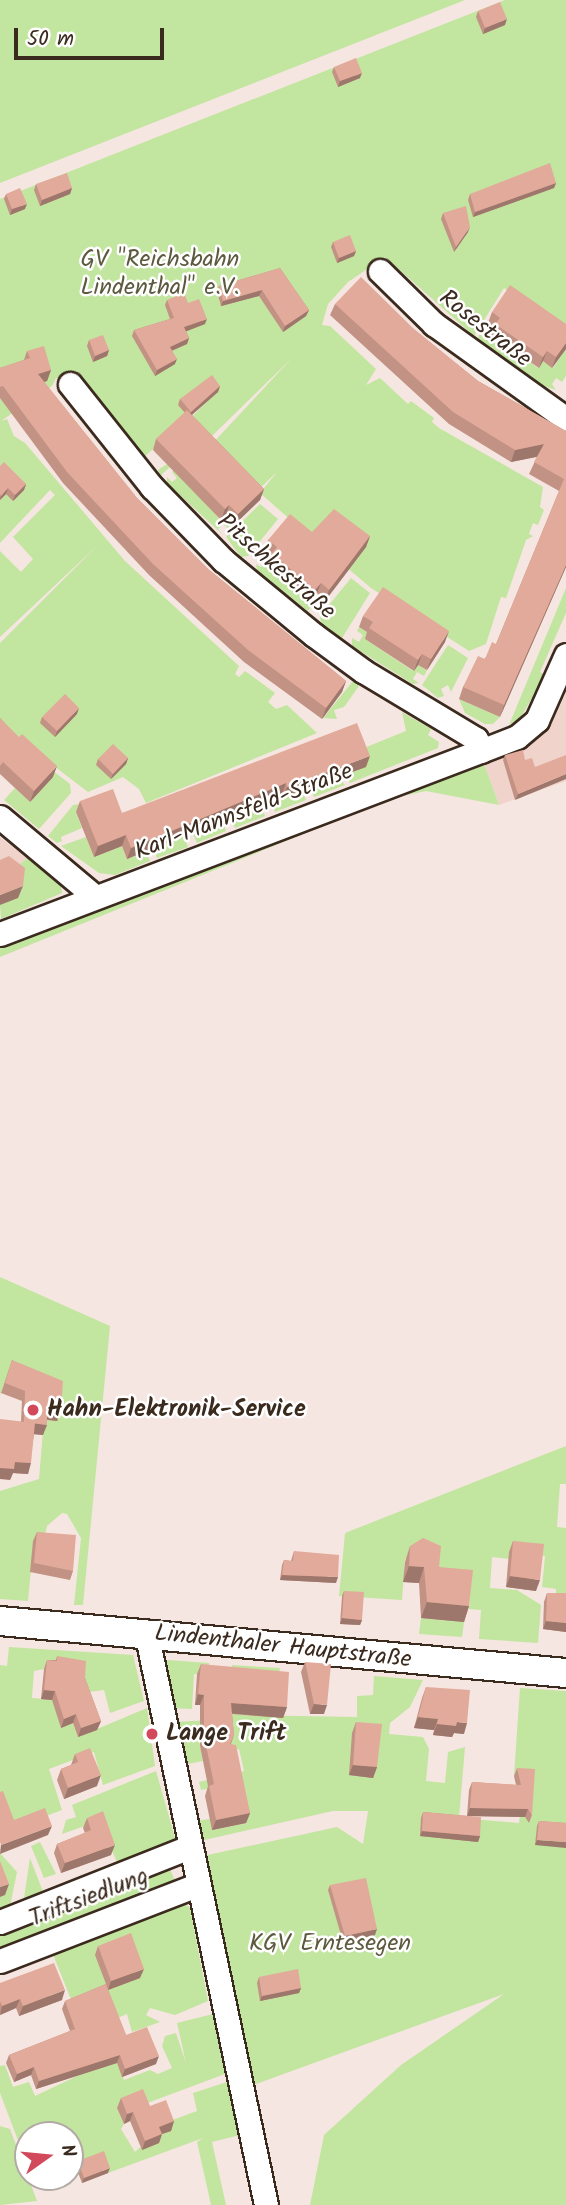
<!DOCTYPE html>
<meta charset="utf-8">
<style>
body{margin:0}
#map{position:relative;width:566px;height:2205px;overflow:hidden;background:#f6e6e1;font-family:Kalam,sans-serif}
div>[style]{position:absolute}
.built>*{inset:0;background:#f0d4cc}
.green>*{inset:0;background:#c2e59f}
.roads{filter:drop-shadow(2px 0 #3b2a1e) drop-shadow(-2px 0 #3b2a1e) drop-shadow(0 2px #3b2a1e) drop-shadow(0 -2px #3b2a1e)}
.minor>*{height:23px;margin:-11.5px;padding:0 11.5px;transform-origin:11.5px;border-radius:11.5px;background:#fff}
.tertiary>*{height:28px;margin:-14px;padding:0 14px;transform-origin:14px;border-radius:14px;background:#fff}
.wall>*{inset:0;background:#c29284}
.shaded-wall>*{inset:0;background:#9e776c}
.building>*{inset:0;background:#e2aa9a}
.dots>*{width:19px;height:19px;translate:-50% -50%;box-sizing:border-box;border:4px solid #fff;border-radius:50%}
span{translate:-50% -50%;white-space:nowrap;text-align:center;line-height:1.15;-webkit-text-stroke:5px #fff;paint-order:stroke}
.park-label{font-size:24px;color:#5d593e}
.street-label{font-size:24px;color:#3b2a1e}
.poi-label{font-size:24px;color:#3b2a1e;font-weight:700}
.left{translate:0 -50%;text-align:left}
.north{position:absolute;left:14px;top:2121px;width:70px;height:70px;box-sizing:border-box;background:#fff;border:2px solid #b1aaa5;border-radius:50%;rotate:75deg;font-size:19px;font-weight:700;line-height:28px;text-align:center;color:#3b2a1e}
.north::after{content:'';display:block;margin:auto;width:24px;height:32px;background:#d1495b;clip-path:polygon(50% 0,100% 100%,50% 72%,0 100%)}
.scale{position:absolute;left:14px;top:28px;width:150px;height:32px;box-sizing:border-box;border:4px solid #3b2a1e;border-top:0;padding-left:9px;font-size:21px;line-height:24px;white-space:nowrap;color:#3b2a1e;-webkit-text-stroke:5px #fff;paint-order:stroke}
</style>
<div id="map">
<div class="built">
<div style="clip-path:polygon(566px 693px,566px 781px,499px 805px,482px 758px,512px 754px,532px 744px,552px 723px)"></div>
<div style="clip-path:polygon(0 837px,27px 858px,10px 873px,0 870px)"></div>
</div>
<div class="green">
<div style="clip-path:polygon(0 0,465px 0,0 183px)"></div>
<div style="clip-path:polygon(505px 0,566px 0,566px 331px,504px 288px,474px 336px,385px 257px,348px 282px,328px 304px,322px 325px,330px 326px,376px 369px,366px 385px,380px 378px,408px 404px,411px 401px,434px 418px,432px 422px,439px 428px,543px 487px,540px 507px,544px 510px,538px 525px,533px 523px,529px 534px,533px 536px,526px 540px,506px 598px,501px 597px,486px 644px,469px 651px,371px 588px,312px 538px,326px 518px,309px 536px,260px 493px,277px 472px,257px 491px,211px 445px,292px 358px,211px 437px,194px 445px,160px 476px,158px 470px,167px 464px,167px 441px,207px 402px,144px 457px,77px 371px,56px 378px,52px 386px,1px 421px,7px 419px,14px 436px,25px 443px,125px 561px,239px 666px,235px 674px,239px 677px,245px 671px,275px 693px,268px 702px,276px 709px,287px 705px,317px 733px,146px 803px,139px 789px,123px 777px,88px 792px,0 725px,0 643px,98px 545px,0 637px,0 551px,21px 572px,33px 559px,13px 537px,55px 495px,50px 490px,0 543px,0 199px)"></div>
<div style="clip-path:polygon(488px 323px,496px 328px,492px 335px,538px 368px,543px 361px,553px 368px,566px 349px,566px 376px,562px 382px,556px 378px,552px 384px,556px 390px,536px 383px,478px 340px,479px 334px,485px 337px,489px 331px,483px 327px)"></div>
<div style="clip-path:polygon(178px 465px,220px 520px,226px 515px,235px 524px,229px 529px,223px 524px,218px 529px,223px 535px,167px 483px,167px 477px,172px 482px,177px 478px,172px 472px)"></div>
<div style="clip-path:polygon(260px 504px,278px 519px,248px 556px,241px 557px,226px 537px)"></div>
<div style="clip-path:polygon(264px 551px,312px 600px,317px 594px,325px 601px,323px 606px,316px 601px,308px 611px,257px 571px,256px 564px,261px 567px,265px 562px,260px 556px)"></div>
<div style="clip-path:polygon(351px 578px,370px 593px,342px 638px,321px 623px,320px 616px)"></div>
<div style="clip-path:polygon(566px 588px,566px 613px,540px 672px,545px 675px,521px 717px,509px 725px)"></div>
<div style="clip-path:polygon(359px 627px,369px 633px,365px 639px,413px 671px,418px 665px,427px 670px,424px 676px,417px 672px,413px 679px,419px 683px,413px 684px,352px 646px,352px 638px,359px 642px,363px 635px,357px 631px)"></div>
<div style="clip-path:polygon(448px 645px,468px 658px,451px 692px,448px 685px,441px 689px,444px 696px,438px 698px,422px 685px)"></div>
<div style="clip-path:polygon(353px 681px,359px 686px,344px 707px,334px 710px,337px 719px,323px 718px)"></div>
<div style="clip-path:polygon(459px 699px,500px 717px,493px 724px,485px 724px,465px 713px)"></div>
<div style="clip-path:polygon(402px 712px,431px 729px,428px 735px,439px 742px,438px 748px,350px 783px,346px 774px,365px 767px,359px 750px,406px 731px)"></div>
<div style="clip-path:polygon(482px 758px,499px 805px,426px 791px,392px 798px,0 957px,0 947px)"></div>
<div style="clip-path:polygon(38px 759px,70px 784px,71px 793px,39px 829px,4px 800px,15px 788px,30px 802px,53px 777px)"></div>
<div style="clip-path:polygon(338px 776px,345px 785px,314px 797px,310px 787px)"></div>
<div style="clip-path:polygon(302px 790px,306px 800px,275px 812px,270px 799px)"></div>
<div style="clip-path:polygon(109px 800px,76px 812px,82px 828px,61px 837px,62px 841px,57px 843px,48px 836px,73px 805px)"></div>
<div style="clip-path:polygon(260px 803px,265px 816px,235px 828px,229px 815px)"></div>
<div style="clip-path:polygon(221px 818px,226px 831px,197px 843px,191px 830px)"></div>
<div style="clip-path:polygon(183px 833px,188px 847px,157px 858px,153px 848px)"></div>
<div style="clip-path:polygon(86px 837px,94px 857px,122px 846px,127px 859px,146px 852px,150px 861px,115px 875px,99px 873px,61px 846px)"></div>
<div style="clip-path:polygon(27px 858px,61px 886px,62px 893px,1px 919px,0 905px,10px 873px)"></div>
<div style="clip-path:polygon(0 1277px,110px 1326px,83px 1605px,74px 1605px,81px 1538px,67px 1514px,62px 1513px,47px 1526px,44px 1539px,34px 1538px,28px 1601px,0 1599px,0 1491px,39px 1479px,44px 1419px,57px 1420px,59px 1386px,9px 1370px,0 1395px)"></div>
<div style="clip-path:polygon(566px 1446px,566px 1484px,560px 1484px,557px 1527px,566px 1528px,566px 1598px,556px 1597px,556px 1589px,542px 1587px,545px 1556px,510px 1552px,509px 1559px,492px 1557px,490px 1588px,517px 1590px,541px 1605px,538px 1643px,479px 1639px,481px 1610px,469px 1609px,471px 1578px,412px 1559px,405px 1559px,402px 1600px,339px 1596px,345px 1533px)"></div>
<div style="clip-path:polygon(421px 1618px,464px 1622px,462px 1637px,419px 1634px)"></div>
<div style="clip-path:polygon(9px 1647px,133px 1655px,144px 1701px,110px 1713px,104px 1690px,81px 1693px,54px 1669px,44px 1669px,34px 1671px,32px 1698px,58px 1700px,61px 1728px,73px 1723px,78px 1737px,147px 1708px,155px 1766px,103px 1785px,94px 1752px,49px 1769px,62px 1810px,11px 1829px,0 1801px,0 1665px,7px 1666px)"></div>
<div style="clip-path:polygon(168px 1660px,209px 1663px,208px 1675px,194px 1674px,192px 1709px,170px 1708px,164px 1667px)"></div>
<div style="clip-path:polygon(232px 1665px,280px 1668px,278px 1682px,242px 1678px,240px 1715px,357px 1717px,357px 1696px,373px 1695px,374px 1676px,423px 1680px,410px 1707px,390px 1723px,389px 1734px,423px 1737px,429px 1749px,426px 1781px,445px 1783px,448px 1752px,465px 1747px,459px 1818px,519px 1823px,522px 1800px,531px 1778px,514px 1776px,520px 1688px,566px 1691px,566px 2205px,310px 2205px,324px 2135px,401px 2065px,504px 1994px,253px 2085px,203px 1856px,337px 1827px,363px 1844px,368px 1811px,333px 1811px,200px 1841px,195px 1821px,210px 1819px,213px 1830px,246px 1823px,237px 1783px,201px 1790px,199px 1782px,244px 1771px,239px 1749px,231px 1751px,212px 1726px,197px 1729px,203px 1761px,183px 1765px,173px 1722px,232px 1719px)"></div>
<div style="clip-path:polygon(156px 1771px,175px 1838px,169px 1847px,84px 1877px,117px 1862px,99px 1821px,62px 1834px,66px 1820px,76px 1817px,72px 1805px)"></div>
<div style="clip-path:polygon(40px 1842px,56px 1874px,44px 1878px,31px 1846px)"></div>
<div style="clip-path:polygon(0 1853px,17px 1872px,9px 1911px,0 1914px)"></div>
<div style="clip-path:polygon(30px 1858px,45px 1897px,23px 1905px)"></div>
<div style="clip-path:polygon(164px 1868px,170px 1869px,175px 1881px,0 1953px,0 1931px)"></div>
<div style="clip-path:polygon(181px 1901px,190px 1908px,208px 2001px,175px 2015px,150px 2008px,146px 2015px,160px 2022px,132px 2032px,127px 2014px,84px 2032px,52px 1952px)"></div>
<div style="clip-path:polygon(213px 2014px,225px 2074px,142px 2105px,117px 2108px,124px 2124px,121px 2129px,135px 2152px,167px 2122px,197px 2111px,193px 2093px,227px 2082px,240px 2135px,212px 2142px,226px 2205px,211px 2205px,197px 2142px,203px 2138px,108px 2173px,102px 2157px,70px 2168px,70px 2135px,28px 2135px,24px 2156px,0 2093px,0 2066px,5px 2065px,13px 2087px,29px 2082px,35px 2096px,115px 2058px,124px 2080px,150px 2070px,158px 2074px,172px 2068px,162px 2046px,165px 2036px,176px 2033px,186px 2063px,177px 2023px)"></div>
<div style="clip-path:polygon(0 2126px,10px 2129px,37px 2201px,0 2205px)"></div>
</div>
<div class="roads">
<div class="minor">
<div style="left:380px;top:271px;width:76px;rotate:44.5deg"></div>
<div style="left:434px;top:324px;width:163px;rotate:35.7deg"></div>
<div style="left:70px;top:384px;width:132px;rotate:51.5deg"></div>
<div style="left:152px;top:487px;width:102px;rotate:45.8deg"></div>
<div style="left:223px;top:560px;width:118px;rotate:39.5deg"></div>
<div style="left:314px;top:635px;width:61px;rotate:36.3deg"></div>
<div style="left:363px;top:671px;width:132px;rotate:31deg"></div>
<div style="left:476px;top:739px;width:13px;rotate:67deg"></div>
<div style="left:0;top:817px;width:123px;rotate:40deg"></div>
<div style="left:0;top:934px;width:553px;rotate:-20.86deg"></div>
<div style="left:517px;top:737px;width:26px;rotate:-40deg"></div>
<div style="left:537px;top:720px;width:71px;rotate:-66deg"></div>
<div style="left:146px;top:1632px;width:585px;rotate:78.17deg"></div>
<div style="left:0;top:1922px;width:203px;rotate:-21.6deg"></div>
<div style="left:0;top:1961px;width:211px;rotate:-21.1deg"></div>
</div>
<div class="tertiary">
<div style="left:0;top:1621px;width:568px;rotate:5.25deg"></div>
</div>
</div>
<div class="wall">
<div style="clip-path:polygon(478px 11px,505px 25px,483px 34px,476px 17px)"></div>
<div style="clip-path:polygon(334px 67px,360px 78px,338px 87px,332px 72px)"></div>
<div style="clip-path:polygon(556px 183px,554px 188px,473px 217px,468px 200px,470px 194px)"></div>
<div style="clip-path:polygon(36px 184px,72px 188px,70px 194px,40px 206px,34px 190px)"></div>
<div style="clip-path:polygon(6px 194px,25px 209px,10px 215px,4px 199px)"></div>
<div style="clip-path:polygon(443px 213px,468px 232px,454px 252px,441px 219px)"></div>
<div style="clip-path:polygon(333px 242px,356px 251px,354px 256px,337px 263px,331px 247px)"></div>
<div style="clip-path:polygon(280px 268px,309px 310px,306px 316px,283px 332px,259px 296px,221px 306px,217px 291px,219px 286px)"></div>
<div style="clip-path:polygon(167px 300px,188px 303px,205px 324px,186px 331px,189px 338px,187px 344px,172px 351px,175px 364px,155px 376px,132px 336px,134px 330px,170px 319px,165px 305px)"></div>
<div style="clip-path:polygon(335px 304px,415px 330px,478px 381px,566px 431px,566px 567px,500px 717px,459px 699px,463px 687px,496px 644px,559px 491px,529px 474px,537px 457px,511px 462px,449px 424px,330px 315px)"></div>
<div style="clip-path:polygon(492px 312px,566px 324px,566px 349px,552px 368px,543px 361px,539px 368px,491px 335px,494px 327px,488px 323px)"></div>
<div style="clip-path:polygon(89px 340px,109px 350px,107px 356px,93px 362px,87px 346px)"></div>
<div style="clip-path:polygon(27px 351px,51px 370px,47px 381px,44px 382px,137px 498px,208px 569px,346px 681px,342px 692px,322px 719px,244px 662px,149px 575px,63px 483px,0 398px,0 368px,24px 360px)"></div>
<div style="clip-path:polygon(220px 386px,218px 392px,192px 415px,264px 489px,260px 500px,235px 524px,226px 515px,221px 520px,153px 450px,156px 439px,185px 413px,178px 405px,180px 399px)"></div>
<div style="clip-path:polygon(0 466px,26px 484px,24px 490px,13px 501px,6px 494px,0 500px)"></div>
<div style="clip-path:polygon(312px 532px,370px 536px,366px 547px,325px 601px,317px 593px,311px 600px,268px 564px,271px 556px,264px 550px,268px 540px)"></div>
<div style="clip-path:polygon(363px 616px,445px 642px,427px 670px,418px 665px,414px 671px,365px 639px,367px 632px,359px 627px)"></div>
<div style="clip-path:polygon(77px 714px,55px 737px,40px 723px,42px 717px)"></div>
<div style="clip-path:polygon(0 718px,53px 777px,30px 802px,0 774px)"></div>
<div style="clip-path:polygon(505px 755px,525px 760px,535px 767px,515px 800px,503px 760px)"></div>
<div style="clip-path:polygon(128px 758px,126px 764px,111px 779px,96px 765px,98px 759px)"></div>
<div style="clip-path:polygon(366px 767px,283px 797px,282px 794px,127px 859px,122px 846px,94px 857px,76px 812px,80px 801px,122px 813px)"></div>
<div style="clip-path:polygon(12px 1360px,61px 1410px,57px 1421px,47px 1420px,43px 1435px,34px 1434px,28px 1474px,13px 1473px,10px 1480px,21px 1421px,22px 1401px,1px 1393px)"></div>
<div style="clip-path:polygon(37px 1532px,73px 1571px,70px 1580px,30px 1572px,33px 1541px)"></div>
<div style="clip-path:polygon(513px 1541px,536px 1591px,506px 1587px,509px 1552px)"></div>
<div style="clip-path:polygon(410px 1546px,439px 1567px,469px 1606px,464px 1622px,421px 1618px,419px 1583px,403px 1582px,405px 1562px)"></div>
<div style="clip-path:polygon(294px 1551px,336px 1583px,280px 1580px,282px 1565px,284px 1560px,291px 1561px)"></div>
<div style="clip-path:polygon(344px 1591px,362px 1620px,360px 1625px,340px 1624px,342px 1596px)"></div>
<div style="clip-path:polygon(547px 1593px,566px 1593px,566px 1632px,543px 1629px,544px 1602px)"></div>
<div style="clip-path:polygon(57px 1656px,85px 1678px,101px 1721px,97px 1730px,78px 1737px,73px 1723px,61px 1728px,52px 1700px,41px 1699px,44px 1669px,47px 1660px,56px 1660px)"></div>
<div style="clip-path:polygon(305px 1662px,324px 1714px,310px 1714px,301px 1672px)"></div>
<div style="clip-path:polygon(201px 1664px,287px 1707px,283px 1718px,232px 1714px,234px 1735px,231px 1744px,250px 1813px,246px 1823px,212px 1830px,205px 1796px,208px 1786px,200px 1746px,200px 1705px,195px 1705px,197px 1674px)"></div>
<div style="clip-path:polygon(426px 1687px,464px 1734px,454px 1733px,452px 1737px,433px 1735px,434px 1730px,414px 1728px,422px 1698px)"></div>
<div style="clip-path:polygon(356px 1722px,377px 1767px,373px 1778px,349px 1775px,352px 1733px)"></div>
<div style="clip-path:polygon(75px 1754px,97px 1786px,64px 1799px,57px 1780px,61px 1769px,71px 1765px)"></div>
<div style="clip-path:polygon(517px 1768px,532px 1815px,529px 1823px,525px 1817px,470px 1816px,480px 1836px,478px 1842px,420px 1836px,421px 1818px,423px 1812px,467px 1816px,469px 1790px,472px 1782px,516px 1785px,514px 1776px)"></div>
<div style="clip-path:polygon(87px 1818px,111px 1855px,61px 1873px,54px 1853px,57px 1844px,85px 1833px,83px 1828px)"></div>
<div style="clip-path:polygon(539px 1821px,566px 1823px,535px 1845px,537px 1826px)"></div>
<div style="clip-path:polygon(330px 1885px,375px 1935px,343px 1942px,328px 1890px)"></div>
<div style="clip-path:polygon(98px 1946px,140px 1978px,108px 1990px,126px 2035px,156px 2064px,122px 2077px,117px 2063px,36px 2089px,31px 2075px,14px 2082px,6px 2063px,9px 2055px,70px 2031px,62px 2009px,65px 2001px,106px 1984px,95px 1955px)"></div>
<div style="clip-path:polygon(259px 1977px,301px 1988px,299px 1993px,260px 2001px,257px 1983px)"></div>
<div style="clip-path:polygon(0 1983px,62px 2000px,19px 2016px,16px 2008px,0 2015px)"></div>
<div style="clip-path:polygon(121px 2098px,150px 2106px,174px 2121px,171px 2131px,162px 2134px,159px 2143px,142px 2150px,130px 2121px,124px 2124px,117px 2108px)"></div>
<div style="clip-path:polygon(78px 2161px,108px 2173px,82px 2183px,76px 2167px)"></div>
<div style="clip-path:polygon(32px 2177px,70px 2177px,38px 2189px)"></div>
</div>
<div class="shaded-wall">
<div style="clip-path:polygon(507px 19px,505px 25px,483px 34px,485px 28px)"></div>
<div style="clip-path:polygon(362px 73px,360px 78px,338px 87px,340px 81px)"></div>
<div style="clip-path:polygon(556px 183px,554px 188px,473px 217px,475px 212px)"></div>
<div style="clip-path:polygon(72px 188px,70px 194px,40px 206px,42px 200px)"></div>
<div style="clip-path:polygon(27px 204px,25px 209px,10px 215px,12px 209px)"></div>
<div style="clip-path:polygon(470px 227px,468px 232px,454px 252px,456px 247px)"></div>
<div style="clip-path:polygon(356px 251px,354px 256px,337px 263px,339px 258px)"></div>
<div style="clip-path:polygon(262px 290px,259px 296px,221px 306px,223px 301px)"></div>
<div style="clip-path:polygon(309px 310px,306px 316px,283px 332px,285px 326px)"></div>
<div style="clip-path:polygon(207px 319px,205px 324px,182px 333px,184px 327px)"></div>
<div style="clip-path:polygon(189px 338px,187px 344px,168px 352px,170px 347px)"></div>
<div style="clip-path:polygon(566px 343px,566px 349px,552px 368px,556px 357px)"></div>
<div style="clip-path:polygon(109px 350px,107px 356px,93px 362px,95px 356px)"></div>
<div style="clip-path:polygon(547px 351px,543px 361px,539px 368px,543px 357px)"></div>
<div style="clip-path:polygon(177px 359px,175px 364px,155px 376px,157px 370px)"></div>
<div style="clip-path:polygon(51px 370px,47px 381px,34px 385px,38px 374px)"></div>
<div style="clip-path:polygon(220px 386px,218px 392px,189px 417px,191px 412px)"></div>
<div style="clip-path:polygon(544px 444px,540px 456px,511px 462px,515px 450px)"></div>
<div style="clip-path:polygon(26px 484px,24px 490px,13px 501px,15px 495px)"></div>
<div style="clip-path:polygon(8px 488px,6px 494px,0 500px,1px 496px)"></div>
<div style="clip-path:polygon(264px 489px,260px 500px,235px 524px,238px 514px)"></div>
<div style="clip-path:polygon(229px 505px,226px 515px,221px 520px,225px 509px)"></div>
<div style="clip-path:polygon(370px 536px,366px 547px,325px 601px,329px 590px)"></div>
<div style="clip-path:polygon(566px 565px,566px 567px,500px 717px,504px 705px)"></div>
<div style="clip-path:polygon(321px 583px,317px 593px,311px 600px,315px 590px)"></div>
<div style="clip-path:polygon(449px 631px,445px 642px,427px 670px,431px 659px)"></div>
<div style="clip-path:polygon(422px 654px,418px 665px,414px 671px,418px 660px)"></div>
<div style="clip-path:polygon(346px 681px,342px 692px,322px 719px,326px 708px)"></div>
<div style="clip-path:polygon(79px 708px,77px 714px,55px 737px,57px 731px)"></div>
<div style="clip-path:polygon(370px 756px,366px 767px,283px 797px,287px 787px)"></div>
<div style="clip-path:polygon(128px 758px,126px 764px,111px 779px,113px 774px)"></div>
<div style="clip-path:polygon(57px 766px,53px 777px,30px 802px,34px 791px)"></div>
<div style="clip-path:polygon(566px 774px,566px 779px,515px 800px,518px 794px)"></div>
<div style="clip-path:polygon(286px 783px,282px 794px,127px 859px,131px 848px)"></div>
<div style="clip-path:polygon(126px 835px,122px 846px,94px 857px,98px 846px)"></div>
<div style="clip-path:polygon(23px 886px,18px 898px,0 905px,0 895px)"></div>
<div style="clip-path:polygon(47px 1409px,61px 1410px,57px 1421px,44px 1419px)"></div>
<div style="clip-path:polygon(24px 1422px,47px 1425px,43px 1435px,20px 1433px)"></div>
<div style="clip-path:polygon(15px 1462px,31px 1463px,28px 1474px,13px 1473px,10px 1480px,0 1479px,0 1468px)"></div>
<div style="clip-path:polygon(409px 1566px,424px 1567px,419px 1583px,403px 1582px)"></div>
<div style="clip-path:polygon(282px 1575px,338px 1577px,336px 1583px,280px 1580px)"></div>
<div style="clip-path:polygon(510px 1576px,540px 1580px,536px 1591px,506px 1587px)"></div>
<div style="clip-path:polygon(427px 1602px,469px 1606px,464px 1622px,421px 1618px)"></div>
<div style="clip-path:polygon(342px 1618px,362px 1620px,360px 1625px,340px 1624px)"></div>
<div style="clip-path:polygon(546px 1621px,566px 1623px,566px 1632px,543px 1629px)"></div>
<div style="clip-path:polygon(44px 1690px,55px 1691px,52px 1700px,41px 1699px)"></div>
<div style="clip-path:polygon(198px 1694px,204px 1695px,200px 1705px,195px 1705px)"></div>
<div style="clip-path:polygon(231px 1703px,287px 1707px,283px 1718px,227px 1713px)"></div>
<div style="clip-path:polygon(314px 1704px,327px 1705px,324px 1714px,310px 1714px)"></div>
<div style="clip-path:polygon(76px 1714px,73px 1723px,61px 1728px,64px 1719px)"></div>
<div style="clip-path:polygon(418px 1717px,438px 1719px,434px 1730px,414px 1728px)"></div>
<div style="clip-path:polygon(101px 1721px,97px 1730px,78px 1737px,81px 1728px)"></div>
<div style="clip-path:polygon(457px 1722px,467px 1723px,464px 1734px,454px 1733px,452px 1737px,433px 1735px,437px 1724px)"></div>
<div style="clip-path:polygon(353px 1765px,377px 1767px,373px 1778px,349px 1775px)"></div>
<div style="clip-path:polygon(101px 1775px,97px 1786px,64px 1799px,68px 1788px)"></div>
<div style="clip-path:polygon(470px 1808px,528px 1809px,525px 1817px,467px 1816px)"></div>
<div style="clip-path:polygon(250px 1813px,246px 1823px,212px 1830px,216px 1820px)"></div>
<div style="clip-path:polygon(52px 1826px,48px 1835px,0 1854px,1px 1845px)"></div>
<div style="clip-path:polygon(422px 1831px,480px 1836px,478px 1842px,420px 1836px)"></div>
<div style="clip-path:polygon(537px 1840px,566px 1842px,566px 1848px,535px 1845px)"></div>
<div style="clip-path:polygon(115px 1845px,111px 1855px,61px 1873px,65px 1863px)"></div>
<div style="clip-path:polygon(9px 1884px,5px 1895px,0 1897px,0 1887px)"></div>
<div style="clip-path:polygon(377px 1929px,375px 1935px,343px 1942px,345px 1936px)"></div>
<div style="clip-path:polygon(144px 1969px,140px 1978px,108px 1990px,111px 1981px)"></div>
<div style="clip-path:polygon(301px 1988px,299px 1993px,260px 2001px,262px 1996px)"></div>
<div style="clip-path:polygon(65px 1990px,62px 2000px,19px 2016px,23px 2006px)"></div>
<div style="clip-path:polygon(20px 1999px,16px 2008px,0 2015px,2px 2006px)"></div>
<div style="clip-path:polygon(120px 2055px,117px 2063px,36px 2089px,39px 2081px)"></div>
<div style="clip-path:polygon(159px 2056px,156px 2064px,122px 2077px,125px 2069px)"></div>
<div style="clip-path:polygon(34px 2067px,31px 2075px,14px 2082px,17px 2074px)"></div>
<div style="clip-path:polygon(133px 2112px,130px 2121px,124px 2124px,127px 2114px)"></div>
<div style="clip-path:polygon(174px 2121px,171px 2131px,162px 2134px,159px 2143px,142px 2150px,145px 2141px,159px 2127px)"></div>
<div style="clip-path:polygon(74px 2166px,70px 2177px,70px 2167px)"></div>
<div style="clip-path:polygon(110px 2168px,108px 2173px,82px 2183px,84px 2178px)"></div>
<div style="clip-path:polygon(45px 2177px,70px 2177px,38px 2189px,42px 2178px)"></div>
</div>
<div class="building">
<div style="clip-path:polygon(500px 2px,507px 19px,485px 28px,478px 11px)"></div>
<div style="clip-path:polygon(356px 58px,362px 73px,340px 81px,334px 67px)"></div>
<div style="clip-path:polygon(550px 163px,556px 183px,475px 212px,470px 194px)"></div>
<div style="clip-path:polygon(67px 173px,72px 188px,42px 200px,36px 184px)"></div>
<div style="clip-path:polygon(20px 188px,27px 204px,12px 209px,6px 194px)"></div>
<div style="clip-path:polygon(466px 206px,470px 227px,456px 247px,443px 213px)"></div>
<div style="clip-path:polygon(350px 235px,356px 251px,339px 258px,333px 242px)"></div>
<div style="clip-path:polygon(280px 268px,309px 310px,285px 326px,262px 290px,223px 301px,219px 286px)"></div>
<div style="clip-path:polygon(361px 277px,415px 330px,478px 381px,566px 431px,566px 565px,504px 705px,463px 687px,478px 656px,485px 659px,492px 642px,496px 644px,564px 479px,534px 462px,544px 444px,515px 450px,453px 412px,335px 304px)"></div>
<div style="clip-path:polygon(510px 285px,566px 324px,566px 343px,556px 357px,547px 351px,543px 357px,495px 324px,500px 318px,492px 312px)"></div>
<div style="clip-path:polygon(184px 293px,188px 303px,199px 299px,207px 319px,184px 327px,189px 338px,170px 347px,177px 359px,157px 370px,134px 330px,174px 318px,167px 300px)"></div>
<div style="clip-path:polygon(103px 335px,109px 350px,95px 356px,89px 340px)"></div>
<div style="clip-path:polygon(44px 346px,51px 370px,38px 374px,137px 498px,208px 569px,346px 681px,326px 708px,248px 650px,153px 564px,67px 472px,3px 386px,0 387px,0 368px,30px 358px,27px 351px)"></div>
<div style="clip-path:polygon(212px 375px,220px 386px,191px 412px,180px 399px)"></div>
<div style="clip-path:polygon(187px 410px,264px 489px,238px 514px,229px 505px,225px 509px,156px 439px)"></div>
<div style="clip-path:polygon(4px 462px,26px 484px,15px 495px,8px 488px,1px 496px,0 494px,0 466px)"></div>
<div style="clip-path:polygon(334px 509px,370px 536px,329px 590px,321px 583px,315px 590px,272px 553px,277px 547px,268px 540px,290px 514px,312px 532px)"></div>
<div style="clip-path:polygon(383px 587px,449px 631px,431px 659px,422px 654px,418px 660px,369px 628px,373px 622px,363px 616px)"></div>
<div style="clip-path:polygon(65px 694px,79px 708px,57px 731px,42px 717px)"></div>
<div style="clip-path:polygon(0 718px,19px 737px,22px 734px,57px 766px,34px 791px,3px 762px,0 766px)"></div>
<div style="clip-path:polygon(357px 723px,370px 756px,287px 787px,286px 783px,131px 848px,126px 835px,98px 846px,80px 801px,113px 789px,122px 813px)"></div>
<div style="clip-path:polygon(113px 744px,128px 758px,113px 774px,98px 759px)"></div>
<div style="clip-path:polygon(523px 750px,525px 760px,532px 758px,535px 767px,566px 755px,566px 774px,518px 794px,505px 755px)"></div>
<div style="clip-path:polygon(9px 856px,25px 868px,23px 886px,0 895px,0 860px)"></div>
<div style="clip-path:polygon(12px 1360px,63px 1381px,61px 1410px,47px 1409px,47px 1425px,24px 1422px,25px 1391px,5px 1383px)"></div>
<div style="clip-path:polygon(0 1419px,35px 1423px,31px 1463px,15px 1462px,14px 1469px,0 1468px)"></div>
<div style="clip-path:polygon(37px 1532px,76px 1535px,73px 1571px,34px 1563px)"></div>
<div style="clip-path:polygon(423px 1538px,441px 1546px,439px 1567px,473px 1570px,469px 1606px,427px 1602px,424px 1567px,409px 1566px,410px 1546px)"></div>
<div style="clip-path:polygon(513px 1541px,544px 1544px,540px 1580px,510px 1576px)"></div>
<div style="clip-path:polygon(294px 1551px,339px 1555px,338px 1577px,282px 1575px,284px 1560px,293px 1561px)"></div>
<div style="clip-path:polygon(344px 1591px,364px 1592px,362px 1620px,342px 1618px)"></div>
<div style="clip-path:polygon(547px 1593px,566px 1593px,566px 1623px,546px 1621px)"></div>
<div style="clip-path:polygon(57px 1656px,86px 1661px,85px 1678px,101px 1721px,81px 1728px,76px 1714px,64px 1719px,55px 1691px,44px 1690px,47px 1660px,57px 1661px)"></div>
<div style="clip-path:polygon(305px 1662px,331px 1664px,327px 1705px,314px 1704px)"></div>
<div style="clip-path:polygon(201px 1664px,289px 1672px,287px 1707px,231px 1703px,234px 1735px,230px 1744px,236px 1745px,250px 1813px,216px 1820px,209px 1786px,214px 1784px,204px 1736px,204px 1695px,198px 1694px)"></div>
<div style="clip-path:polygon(426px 1687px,470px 1690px,467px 1723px,457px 1722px,456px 1726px,437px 1724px,438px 1719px,418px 1717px)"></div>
<div style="clip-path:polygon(356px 1722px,382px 1724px,377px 1767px,353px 1765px)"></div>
<div style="clip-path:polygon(90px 1748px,101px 1775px,68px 1788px,61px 1769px,78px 1762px,75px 1754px)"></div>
<div style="clip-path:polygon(517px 1768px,535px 1769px,532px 1815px,528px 1809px,470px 1808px,472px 1782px,521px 1785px)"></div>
<div style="clip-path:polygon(3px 1791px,14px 1820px,45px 1808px,52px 1826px,1px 1845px,0 1842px,0 1792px)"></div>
<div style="clip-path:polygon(103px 1811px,115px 1845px,65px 1863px,57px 1844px,91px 1830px,87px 1818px)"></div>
<div style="clip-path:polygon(423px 1812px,481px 1817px,480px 1836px,422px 1831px)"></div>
<div style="clip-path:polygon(539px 1821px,566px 1823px,566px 1842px,537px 1840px)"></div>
<div style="clip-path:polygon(0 1861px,9px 1884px,0 1887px)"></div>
<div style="clip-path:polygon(366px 1878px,377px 1929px,345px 1936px,330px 1885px)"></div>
<div style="clip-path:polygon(131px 1933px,144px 1969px,111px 1981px,98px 1946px)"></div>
<div style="clip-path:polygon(54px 1963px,65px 1990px,23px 2006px,20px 1999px,2px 2006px,0 2001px,0 1983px)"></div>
<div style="clip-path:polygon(298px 1969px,301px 1988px,262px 1996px,259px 1977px)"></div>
<div style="clip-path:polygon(106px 1984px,126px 2035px,147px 2027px,159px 2056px,125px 2069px,120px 2055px,39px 2081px,34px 2067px,17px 2074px,9px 2055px,75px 2029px,65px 2001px)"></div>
<div style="clip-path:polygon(143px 2089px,150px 2106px,166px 2100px,174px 2121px,159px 2127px,162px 2134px,145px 2141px,133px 2112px,127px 2114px,121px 2098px)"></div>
<div style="clip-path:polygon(104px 2151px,110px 2168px,84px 2178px,78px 2161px)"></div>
<div style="clip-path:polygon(70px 2155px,74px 2166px,70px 2167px)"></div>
</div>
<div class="dots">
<div style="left:33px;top:1410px;background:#d1495b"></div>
<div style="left:152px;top:1734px;background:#d1495b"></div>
</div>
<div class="park-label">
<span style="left:160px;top:274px">GV "Reichsbahn<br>Lindenthal" e.V.</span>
<span style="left:330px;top:1944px">KGV Erntesegen</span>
</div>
<div class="street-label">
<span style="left:485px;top:329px;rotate:38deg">Rosestraße</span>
<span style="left:276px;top:567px;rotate:41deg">Pitschkestraße</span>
<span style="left:244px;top:812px;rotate:-21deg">Karl-Mannsfeld-Straße</span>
<span style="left:283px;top:1647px;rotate:6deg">Lindenthaler Hauptstraße</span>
<span style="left:89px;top:1898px;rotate:-21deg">Triftsiedlung</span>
</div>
<div class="poi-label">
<span class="left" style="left:47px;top:1410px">Hahn-Elektronik-Service</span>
<span class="left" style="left:166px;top:1734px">Lange Trift</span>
</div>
<div class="north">N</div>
<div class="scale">50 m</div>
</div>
